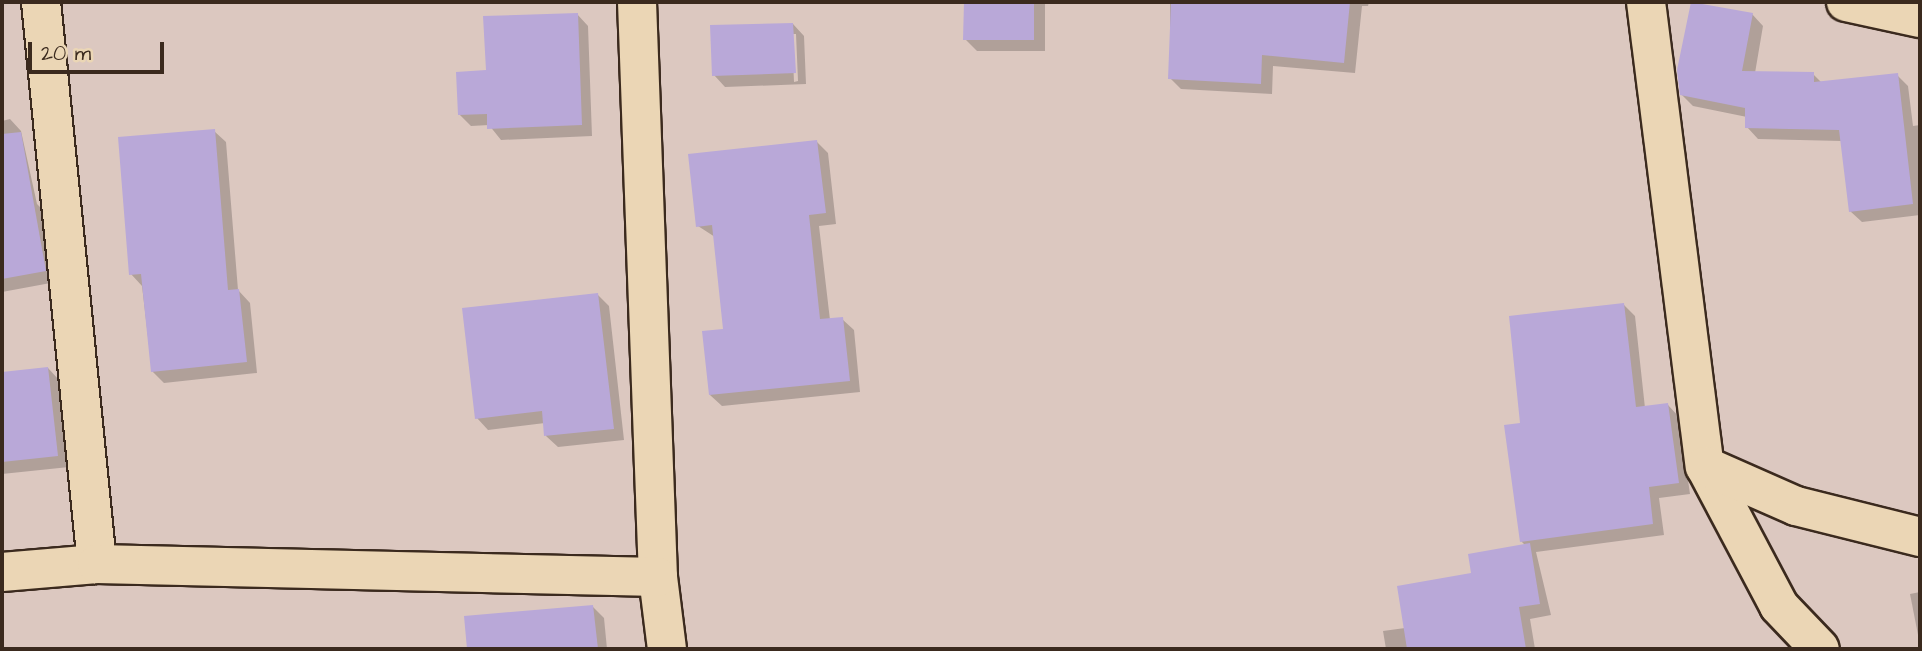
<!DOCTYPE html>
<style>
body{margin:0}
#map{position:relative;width:1922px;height:651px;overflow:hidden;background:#dcc8c0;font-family:"Architects Daughter",sans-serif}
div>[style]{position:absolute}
.shadow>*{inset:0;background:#0003}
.building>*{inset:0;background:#b9a8d8}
.roads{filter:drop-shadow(2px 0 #3b2a1e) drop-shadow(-2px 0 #3b2a1e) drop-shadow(0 2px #3b2a1e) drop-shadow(0 -2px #3b2a1e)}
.minor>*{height:38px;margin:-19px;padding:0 19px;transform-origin:19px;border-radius:19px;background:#ebd6b5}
span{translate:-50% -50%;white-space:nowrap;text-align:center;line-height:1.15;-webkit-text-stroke:5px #ebd6b5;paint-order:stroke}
.frame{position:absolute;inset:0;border:4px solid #3b2a1e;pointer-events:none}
.scale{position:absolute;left:28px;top:42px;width:136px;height:32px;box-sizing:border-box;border:4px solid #3b2a1e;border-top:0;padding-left:9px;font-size:21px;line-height:24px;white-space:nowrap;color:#3b2a1e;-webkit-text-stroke:5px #ebd6b5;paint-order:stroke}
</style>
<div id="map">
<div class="shadow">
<div style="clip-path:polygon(965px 2px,1045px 2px,1045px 51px,977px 51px,965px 39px)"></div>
<div style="clip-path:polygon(1170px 2px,1369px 2px,1368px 6px,1362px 6px,1355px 73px,1273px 66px,1272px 94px,1181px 89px,1170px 78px)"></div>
<div style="clip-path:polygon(577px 14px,588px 26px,592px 136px,501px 140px,489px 125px,471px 126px,459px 114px)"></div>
<div style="clip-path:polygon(1752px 14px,1763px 26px,1755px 73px,1813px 74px,1822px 83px,1897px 75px,1908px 86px,1913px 126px,1920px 125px,1920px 215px,1862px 222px,1850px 211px,1842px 141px,1758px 139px,1747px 127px,1747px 117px,1693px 106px,1682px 95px)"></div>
<div style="clip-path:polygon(evenodd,793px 24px,804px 36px,806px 84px,725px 87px,714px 75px,793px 24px,792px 34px,796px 34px,798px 81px,794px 82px,792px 34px)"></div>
<div style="clip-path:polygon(10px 119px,21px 131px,37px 204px,44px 211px,56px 282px,2px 292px,2px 121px)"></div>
<div style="clip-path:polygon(214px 131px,226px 142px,238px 290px,250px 303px,257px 373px,164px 383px,152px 371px,142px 286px,131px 274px)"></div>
<div style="clip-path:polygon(817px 142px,828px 153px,836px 224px,819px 226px,830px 320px,842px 319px,854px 330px,860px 392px,722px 406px,710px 395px,725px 330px,715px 237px,698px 226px)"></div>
<div style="clip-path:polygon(597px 294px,609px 306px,624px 440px,558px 447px,546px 436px,545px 423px,488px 430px,477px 418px)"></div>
<div style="clip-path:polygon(1624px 305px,1635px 316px,1645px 408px,1668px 405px,1679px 417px,1690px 494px,1659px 498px,1664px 535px,1536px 552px,1551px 615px,1530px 619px,1535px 649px,1386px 649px,1383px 631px,1405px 628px,1473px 575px,1526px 546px,1521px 541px,1522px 424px)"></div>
<div style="clip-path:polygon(48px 368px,59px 380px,69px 467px,2px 474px,2px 374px)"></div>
<div style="clip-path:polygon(2px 480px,4px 502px,2px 503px)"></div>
<div style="clip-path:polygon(1920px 592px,1920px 645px,1910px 594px)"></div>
<div style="clip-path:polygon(593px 607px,604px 618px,607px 649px,469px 649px,465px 618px)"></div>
</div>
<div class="building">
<div style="clip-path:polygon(964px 2px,1034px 2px,1034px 40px,963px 40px)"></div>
<div style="clip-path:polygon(1171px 2px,1350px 2px,1344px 63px,1262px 55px,1261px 84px,1168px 79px)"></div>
<div style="clip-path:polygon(1691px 2px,1753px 13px,1742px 71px,1814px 72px,1814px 82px,1898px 73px,1913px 204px,1849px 212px,1839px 130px,1745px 128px,1745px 108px,1680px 95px,1677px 70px)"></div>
<div style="clip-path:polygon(578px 13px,582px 125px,487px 129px,487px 114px,458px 115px,456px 72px,486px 70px,483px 16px)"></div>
<div style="clip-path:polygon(793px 23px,796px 73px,712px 76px,710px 25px)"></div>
<div style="clip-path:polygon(215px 129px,228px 290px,239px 289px,247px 362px,151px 372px,141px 274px,129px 275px,118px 137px)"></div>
<div style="clip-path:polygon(21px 132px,46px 271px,2px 279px,2px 134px)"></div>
<div style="clip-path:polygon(817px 140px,826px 213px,809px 215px,820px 319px,843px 317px,850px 381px,709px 395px,702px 331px,723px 329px,712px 225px,696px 227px,688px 154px)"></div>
<div style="clip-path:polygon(598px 293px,614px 429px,544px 436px,542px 411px,475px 419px,462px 308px)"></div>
<div style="clip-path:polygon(1624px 303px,1636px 407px,1668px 403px,1679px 483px,1649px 487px,1653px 524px,1520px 542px,1504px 425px,1520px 423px,1509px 316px)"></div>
<div style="clip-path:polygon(48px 367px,58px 456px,2px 462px,2px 372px)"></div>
<div style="clip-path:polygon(1530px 543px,1540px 604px,1519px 607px,1526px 649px,1407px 649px,1397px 586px,1471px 573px,1468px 554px)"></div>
<div style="clip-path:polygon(593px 605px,598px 649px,467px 649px,464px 616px)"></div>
</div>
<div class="roads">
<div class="minor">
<div style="left:41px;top:2px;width:565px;rotate:84.31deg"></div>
<div style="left:637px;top:2px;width:575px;rotate:87.91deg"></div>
<div style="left:658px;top:577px;width:73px;rotate:82.9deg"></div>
<div style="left:1646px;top:2px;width:468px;rotate:82.8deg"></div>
<div style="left:1705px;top:466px;width:158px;rotate:62.1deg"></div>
<div style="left:1779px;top:606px;width:59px;rotate:46.4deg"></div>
<div style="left:1846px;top:2px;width:76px;rotate:12.2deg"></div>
<div style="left:1705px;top:466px;width:99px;rotate:23.7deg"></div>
<div style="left:1796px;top:506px;width:128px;rotate:14deg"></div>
<div style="left:2px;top:572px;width:95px;rotate:-4.8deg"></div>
<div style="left:97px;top:564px;width:561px;rotate:1.33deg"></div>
</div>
</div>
<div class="frame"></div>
<div class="scale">20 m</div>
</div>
